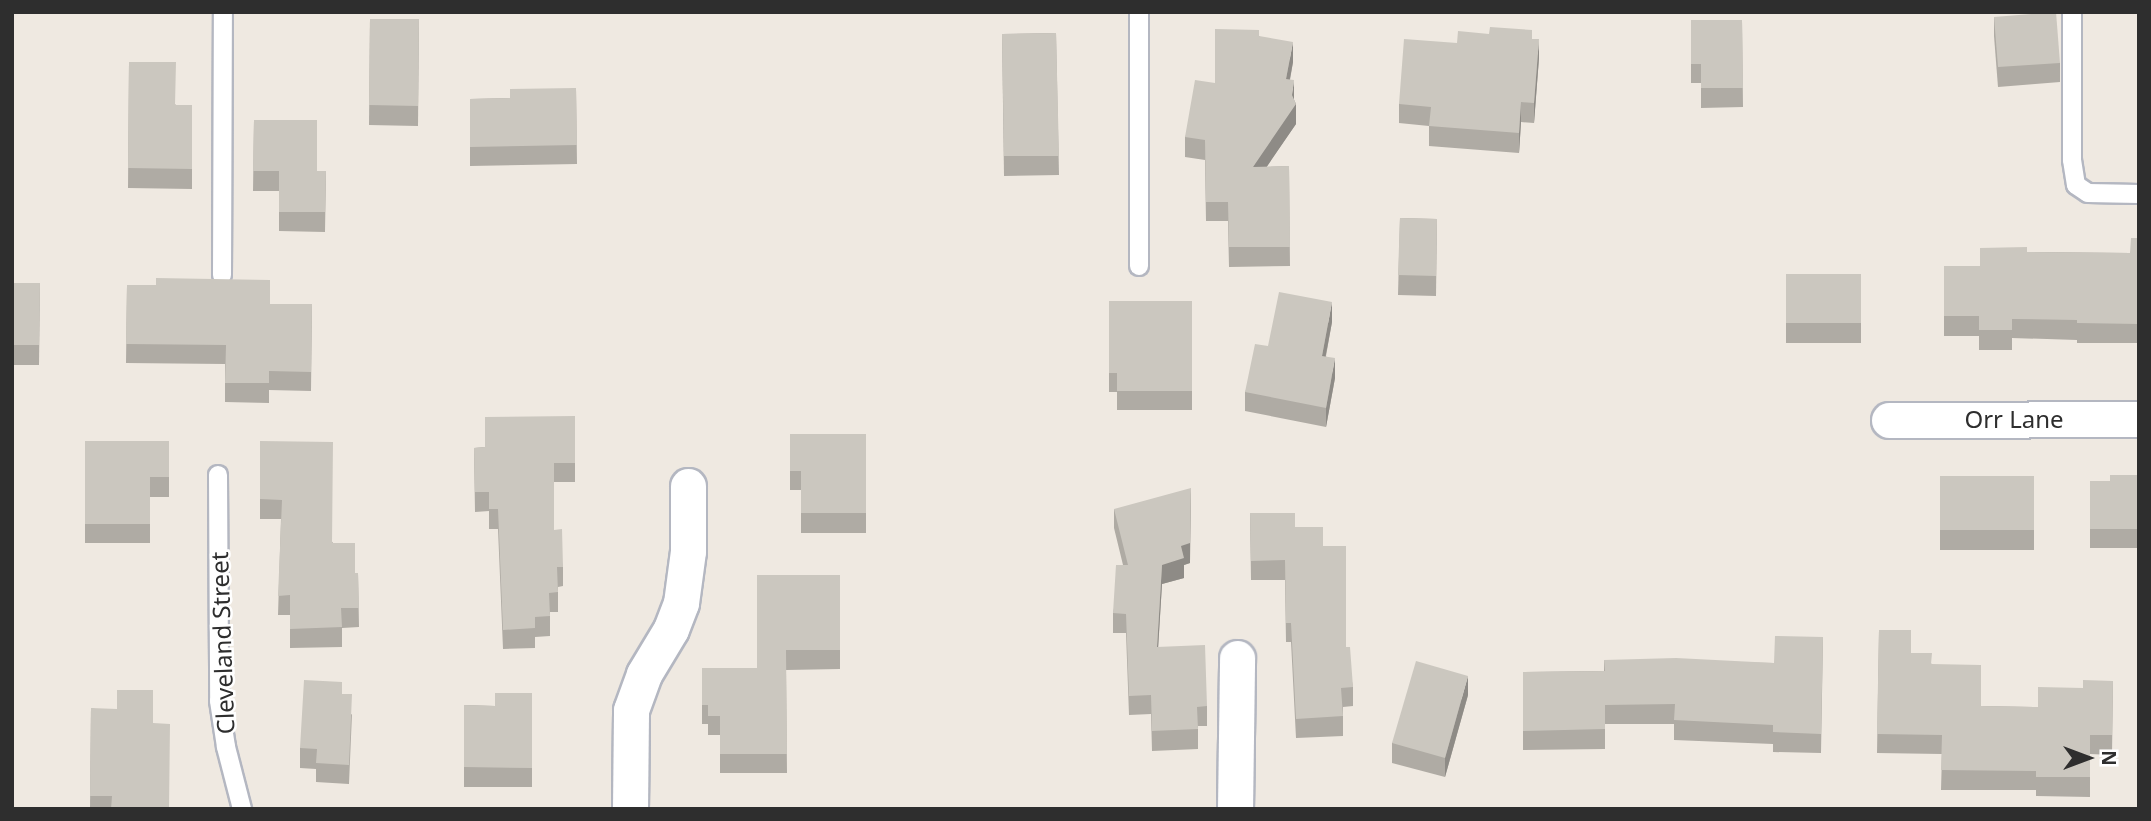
<!DOCTYPE html>
<style>
body{margin:0}
#map{position:relative;width:2151px;height:821px;overflow:hidden;background:#efe9e1;font-family:"Noto Sans",sans-serif}
div>[style]{position:absolute}
.roads{filter:drop-shadow(2px 0 #b4b7c1) drop-shadow(-2px 0 #b4b7c1) drop-shadow(0 2px #b4b7c1) drop-shadow(0 -2px #b4b7c1)}
.lane>*{height:18px;margin:-9px;padding:0 9px;transform-origin:9px;border-radius:9px;background:#fff}
.street>*{height:35px;margin:-17.5px;padding:0 17.5px;transform-origin:17.5px;border-radius:17.5px;background:#fff}
.wall>*{inset:0;background:#afaba4}
.shaded-wall>*{inset:0;background:#8e8b86}
.building>*{inset:0;background:#cbc7bf}
span{translate:-50% -50%;white-space:nowrap;text-align:center;line-height:1.15;-webkit-text-stroke:5px #fff;paint-order:stroke}
.street-label{font-size:24px;color:#2e2e2e}
.frame{position:absolute;inset:0;border:14px solid #2e2e2e;pointer-events:none}
.north{position:absolute;left:2053px;top:723px;width:70px;height:70px;-webkit-text-stroke:5px #fff;paint-order:stroke;rotate:90deg;font-size:19px;font-weight:700;line-height:28px;text-align:center;color:#2e2e2e}
.north::after{content:'';display:block;margin:auto;width:24px;height:32px;background:#2e2e2e;clip-path:polygon(50% 0,100% 100%,50% 72%,0 100%)}
</style>
<div id="map">
<div class="roads">
<div class="lane">
<div style="left:1139px;top:12px;width:254px;rotate:90deg"></div>
<div style="left:2072px;top:12px;width:148px;rotate:90deg"></div>
<div style="left:2072px;top:160px;width:25px;rotate:81deg"></div>
<div style="left:2076px;top:185px;width:14px;rotate:34deg"></div>
<div style="left:2088px;top:193px;width:51px;rotate:1.1deg"></div>
<div style="left:222px;top:275px;width:263px;rotate:-89.8deg"></div>
<div style="left:218px;top:475px;width:226px;rotate:89.7deg"></div>
<div style="left:219px;top:701px;width:47px;rotate:81.3deg"></div>
<div style="left:226px;top:747px;width:64px;rotate:75.5deg"></div>
</div>
<div class="street">
<div style="left:1889px;top:420px;width:250px;rotate:-0.2deg"></div>
<div style="left:630px;top:809px;width:99px;rotate:-89.4deg"></div>
<div style="left:631px;top:710px;width:38px;rotate:-70deg"></div>
<div style="left:644px;top:674px;width:52px;rotate:-59deg"></div>
<div style="left:671px;top:629px;width:28px;rotate:-69deg"></div>
<div style="left:681px;top:603px;width:52px;rotate:-82.3deg"></div>
<div style="left:688px;top:551px;width:65px;rotate:-90deg"></div>
<div style="left:1235px;top:809px;width:151px;rotate:-89.2deg"></div>
</div>
</div>
<div class="wall">
<div style="clip-path:polygon(1994px 17px,2060px 63px,2060px 82px,1998px 87px,1994px 36px)"></div>
<div style="clip-path:polygon(370px 19px,419px 19px,418px 126px,369px 125px)"></div>
<div style="clip-path:polygon(1691px 20px,1742px 20px,1743px 107px,1701px 108px,1701px 83px,1691px 83px)"></div>
<div style="clip-path:polygon(1056px 33px,1059px 175px,1004px 176px,1002px 34px)"></div>
<div style="clip-path:polygon(1259px 36px,1293px 62px,1290px 80px,1294px 99px,1296px 124px,1266px 167px,1289px 166px,1290px 266px,1229px 267px,1228px 221px,1206px 221px,1205px 160px,1185px 157px,1185px 137px,1215px 83px)"></div>
<div style="clip-path:polygon(1532px 39px,1539px 58px,1534px 123px,1521px 122px,1519px 153px,1429px 146px,1429px 126px,1399px 123px,1399px 104px,1457px 43px)"></div>
<div style="clip-path:polygon(129px 62px,176px 105px,192px 105px,192px 189px,128px 188px)"></div>
<div style="clip-path:polygon(576px 88px,577px 164px,470px 166px,470px 99px,510px 98px)"></div>
<div style="clip-path:polygon(254px 120px,317px 171px,326px 171px,325px 232px,279px 231px,279px 191px,253px 191px)"></div>
<div style="clip-path:polygon(1400px 218px,1437px 219px,1436px 296px,1398px 295px)"></div>
<div style="clip-path:polygon(2139px 238px,2139px 343px,2077px 343px,2077px 340px,2012px 338px,2012px 350px,1979px 350px,1979px 336px,1944px 336px,1944px 266px,1980px 266px,2027px 252px,2130px 253px)"></div>
<div style="clip-path:polygon(1786px 274px,1861px 274px,1861px 343px,1786px 343px)"></div>
<div style="clip-path:polygon(12px 283px,40px 283px,39px 365px,12px 365px)"></div>
<div style="clip-path:polygon(127px 285px,270px 304px,312px 304px,311px 391px,269px 390px,269px 403px,225px 402px,225px 364px,126px 363px)"></div>
<div style="clip-path:polygon(1109px 301px,1192px 301px,1192px 410px,1117px 410px,1117px 392px,1109px 392px)"></div>
<div style="clip-path:polygon(1332px 322px,1326px 356px,1335px 378px,1326px 427px,1245px 411px,1245px 392px,1268px 346px)"></div>
<div style="clip-path:polygon(575px 416px,575px 482px,554px 482px,554px 530px,563px 567px,563px 586px,558px 587px,558px 612px,550px 612px,550px 636px,535px 637px,535px 648px,503px 649px,498px 529px,489px 529px,489px 511px,475px 512px,474px 448px,485px 447px)"></div>
<div style="clip-path:polygon(790px 434px,866px 434px,866px 533px,801px 533px,801px 490px,790px 490px)"></div>
<div style="clip-path:polygon(85px 441px,169px 441px,169px 497px,150px 497px,150px 543px,85px 543px)"></div>
<div style="clip-path:polygon(260px 441px,333px 543px,355px 573px,358px 573px,359px 627px,342px 628px,342px 647px,290px 648px,290px 615px,278px 615px,281px 519px,260px 519px)"></div>
<div style="clip-path:polygon(2139px 475px,2139px 548px,2090px 548px,2090px 481px,2110px 481px)"></div>
<div style="clip-path:polygon(1940px 476px,2034px 476px,2034px 550px,1940px 550px)"></div>
<div style="clip-path:polygon(1114px 509px,1190px 563px,1184px 565px,1184px 578px,1162px 584px,1158px 647px,1207px 706px,1207px 726px,1198px 726px,1198px 749px,1152px 751px,1151px 714px,1129px 715px,1126px 633px,1113px 633px,1113px 613px,1123px 565px,1114px 528px)"></div>
<div style="clip-path:polygon(1250px 513px,1295px 527px,1323px 546px,1346px 647px,1353px 687px,1353px 706px,1343px 707px,1343px 736px,1296px 738px,1291px 642px,1286px 642px,1285px 580px,1251px 580px)"></div>
<div style="clip-path:polygon(840px 575px,840px 669px,786px 670px,787px 773px,720px 773px,720px 735px,708px 735px,708px 724px,702px 724px,702px 668px,757px 668px)"></div>
<div style="clip-path:polygon(1879px 630px,1911px 653px,1932px 664px,1981px 706px,2038px 707px,2083px 688px,2113px 681px,2112px 755px,2090px 754px,2090px 797px,2036px 796px,2036px 790px,1941px 790px,1942px 754px,1877px 753px)"></div>
<div style="clip-path:polygon(1823px 637px,1821px 753px,1773px 752px,1773px 744px,1674px 740px,1674px 724px,1605px 724px,1605px 749px,1523px 750px,1523px 672px,1604px 671px,1604px 660px,1774px 663px)"></div>
<div style="clip-path:polygon(532px 693px,532px 787px,464px 787px,464px 705px,495px 706px)"></div>
<div style="clip-path:polygon(1468px 695px,1445px 777px,1392px 763px,1392px 743px)"></div>
<div style="clip-path:polygon(91px 708px,153px 723px,169px 809px,90px 809px)"></div>
<div style="clip-path:polygon(352px 714px,349px 784px,316px 782px,316px 769px,300px 768px,300px 748px)"></div>
</div>
<div class="shaded-wall">
<div style="clip-path:polygon(1539px 39px,1539px 58px,1534px 123px,1534px 103px)"></div>
<div style="clip-path:polygon(1293px 42px,1293px 62px,1286px 99px,1286px 79px)"></div>
<div style="clip-path:polygon(1294px 80px,1294px 100px,1296px 104px,1296px 124px,1253px 187px,1253px 167px,1292px 95px)"></div>
<div style="clip-path:polygon(1521px 102px,1521px 122px,1519px 153px,1519px 133px)"></div>
<div style="clip-path:polygon(1332px 302px,1332px 322px,1322px 375px,1322px 356px)"></div>
<div style="clip-path:polygon(1335px 358px,1335px 378px,1326px 427px,1326px 408px)"></div>
<div style="clip-path:polygon(1191px 488px,1190px 563px,1184px 565px,1184px 578px,1162px 584px,1157px 667px,1157px 647px,1162px 565px,1181px 546px)"></div>
<div style="clip-path:polygon(1468px 676px,1468px 695px,1445px 777px,1445px 758px)"></div>
</div>
<div class="building">
<div style="clip-path:polygon(2056px 12px,2060px 63px,1998px 67px,1994px 17px)"></div>
<div style="clip-path:polygon(370px 19px,419px 19px,418px 106px,369px 105px)"></div>
<div style="clip-path:polygon(1691px 20px,1742px 20px,1743px 88px,1701px 88px,1701px 64px,1691px 64px)"></div>
<div style="clip-path:polygon(1490px 27px,1532px 30px,1532px 39px,1539px 39px,1534px 103px,1521px 102px,1519px 133px,1429px 126px,1431px 107px,1399px 104px,1404px 39px,1457px 43px,1458px 31px,1489px 34px)"></div>
<div style="clip-path:polygon(1215px 29px,1259px 30px,1259px 36px,1293px 42px,1286px 79px,1294px 80px,1292px 95px,1296px 104px,1253px 167px,1289px 166px,1290px 247px,1229px 247px,1228px 202px,1206px 202px,1205px 140px,1185px 137px,1195px 80px,1215px 83px)"></div>
<div style="clip-path:polygon(1056px 33px,1059px 156px,1004px 156px,1002px 34px)"></div>
<div style="clip-path:polygon(129px 62px,176px 62px,175px 105px,192px 105px,192px 169px,128px 168px)"></div>
<div style="clip-path:polygon(576px 88px,577px 145px,470px 147px,470px 99px,510px 98px,510px 89px)"></div>
<div style="clip-path:polygon(254px 120px,317px 120px,317px 171px,326px 171px,325px 212px,279px 212px,279px 171px,253px 171px)"></div>
<div style="clip-path:polygon(1400px 218px,1437px 219px,1436px 276px,1398px 275px)"></div>
<div style="clip-path:polygon(2131px 238px,2139px 238px,2139px 324px,2077px 323px,2077px 320px,2012px 319px,2012px 330px,1979px 330px,1979px 316px,1944px 316px,1944px 266px,1980px 266px,1980px 248px,2027px 247px,2027px 252px,2130px 253px)"></div>
<div style="clip-path:polygon(1786px 274px,1861px 274px,1861px 323px,1786px 323px)"></div>
<div style="clip-path:polygon(156px 278px,270px 280px,270px 304px,312px 304px,311px 372px,269px 371px,269px 383px,225px 383px,226px 345px,126px 344px,127px 285px,156px 285px)"></div>
<div style="clip-path:polygon(12px 283px,40px 283px,39px 345px,12px 345px)"></div>
<div style="clip-path:polygon(1279px 292px,1332px 302px,1322px 356px,1335px 358px,1326px 408px,1245px 392px,1255px 344px,1268px 346px)"></div>
<div style="clip-path:polygon(1109px 301px,1192px 301px,1192px 391px,1117px 391px,1117px 373px,1109px 373px)"></div>
<div style="clip-path:polygon(575px 416px,575px 463px,554px 463px,554px 530px,562px 529px,563px 567px,557px 567px,558px 592px,549px 593px,550px 616px,535px 617px,535px 628px,503px 630px,498px 509px,489px 509px,489px 492px,475px 492px,474px 448px,485px 447px,485px 417px)"></div>
<div style="clip-path:polygon(790px 434px,866px 434px,866px 513px,801px 513px,801px 471px,790px 471px)"></div>
<div style="clip-path:polygon(85px 441px,169px 441px,169px 477px,150px 477px,150px 524px,85px 524px)"></div>
<div style="clip-path:polygon(260px 441px,333px 442px,332px 543px,355px 543px,355px 573px,358px 573px,359px 608px,341px 608px,342px 627px,290px 629px,290px 595px,278px 596px,282px 500px,260px 499px)"></div>
<div style="clip-path:polygon(2110px 475px,2139px 475px,2139px 529px,2090px 529px,2090px 481px,2110px 481px)"></div>
<div style="clip-path:polygon(1940px 476px,2034px 476px,2034px 530px,1940px 530px)"></div>
<div style="clip-path:polygon(1191px 488px,1190px 543px,1181px 546px,1184px 558px,1162px 565px,1157px 647px,1205px 645px,1207px 706px,1197px 707px,1198px 729px,1152px 731px,1151px 695px,1129px 696px,1126px 614px,1113px 613px,1116px 565px,1128px 565px,1114px 509px)"></div>
<div style="clip-path:polygon(1250px 513px,1295px 513px,1295px 527px,1323px 527px,1323px 546px,1346px 546px,1346px 647px,1350px 647px,1353px 687px,1341px 688px,1343px 716px,1296px 719px,1291px 623px,1286px 623px,1285px 560px,1251px 561px)"></div>
<div style="clip-path:polygon(757px 575px,840px 575px,840px 650px,786px 650px,787px 754px,720px 754px,720px 716px,708px 716px,708px 705px,702px 705px,702px 668px,757px 668px)"></div>
<div style="clip-path:polygon(1879px 630px,1911px 630px,1911px 653px,1932px 653px,1931px 664px,1981px 665px,1981px 706px,2038px 707px,2038px 687px,2083px 688px,2083px 680px,2113px 681px,2112px 735px,2090px 735px,2090px 777px,2036px 777px,2036px 771px,1941px 770px,1942px 735px,1877px 734px)"></div>
<div style="clip-path:polygon(1775px 636px,1823px 637px,1821px 734px,1773px 732px,1773px 725px,1674px 720px,1675px 704px,1605px 705px,1605px 729px,1523px 731px,1523px 672px,1605px 671px,1604px 660px,1676px 658px,1774px 663px)"></div>
<div style="clip-path:polygon(1416px 661px,1468px 676px,1445px 758px,1392px 743px)"></div>
<div style="clip-path:polygon(304px 680px,342px 682px,342px 694px,352px 694px,349px 765px,316px 763px,317px 749px,300px 748px)"></div>
<div style="clip-path:polygon(117px 690px,153px 690px,153px 723px,170px 724px,169px 809px,111px 809px,112px 796px,90px 796px,91px 708px,117px 709px)"></div>
<div style="clip-path:polygon(495px 693px,532px 693px,532px 768px,464px 767px,464px 705px,495px 706px)"></div>
</div>
<div class="street-label">
<span style="left:2014px;top:419px">Orr Lane</span>
<span style="left:222px;top:643px;rotate:-92deg">Cleveland Street</span>
</div>
<div class="frame"></div>
<div class="north">N</div>
</div>
